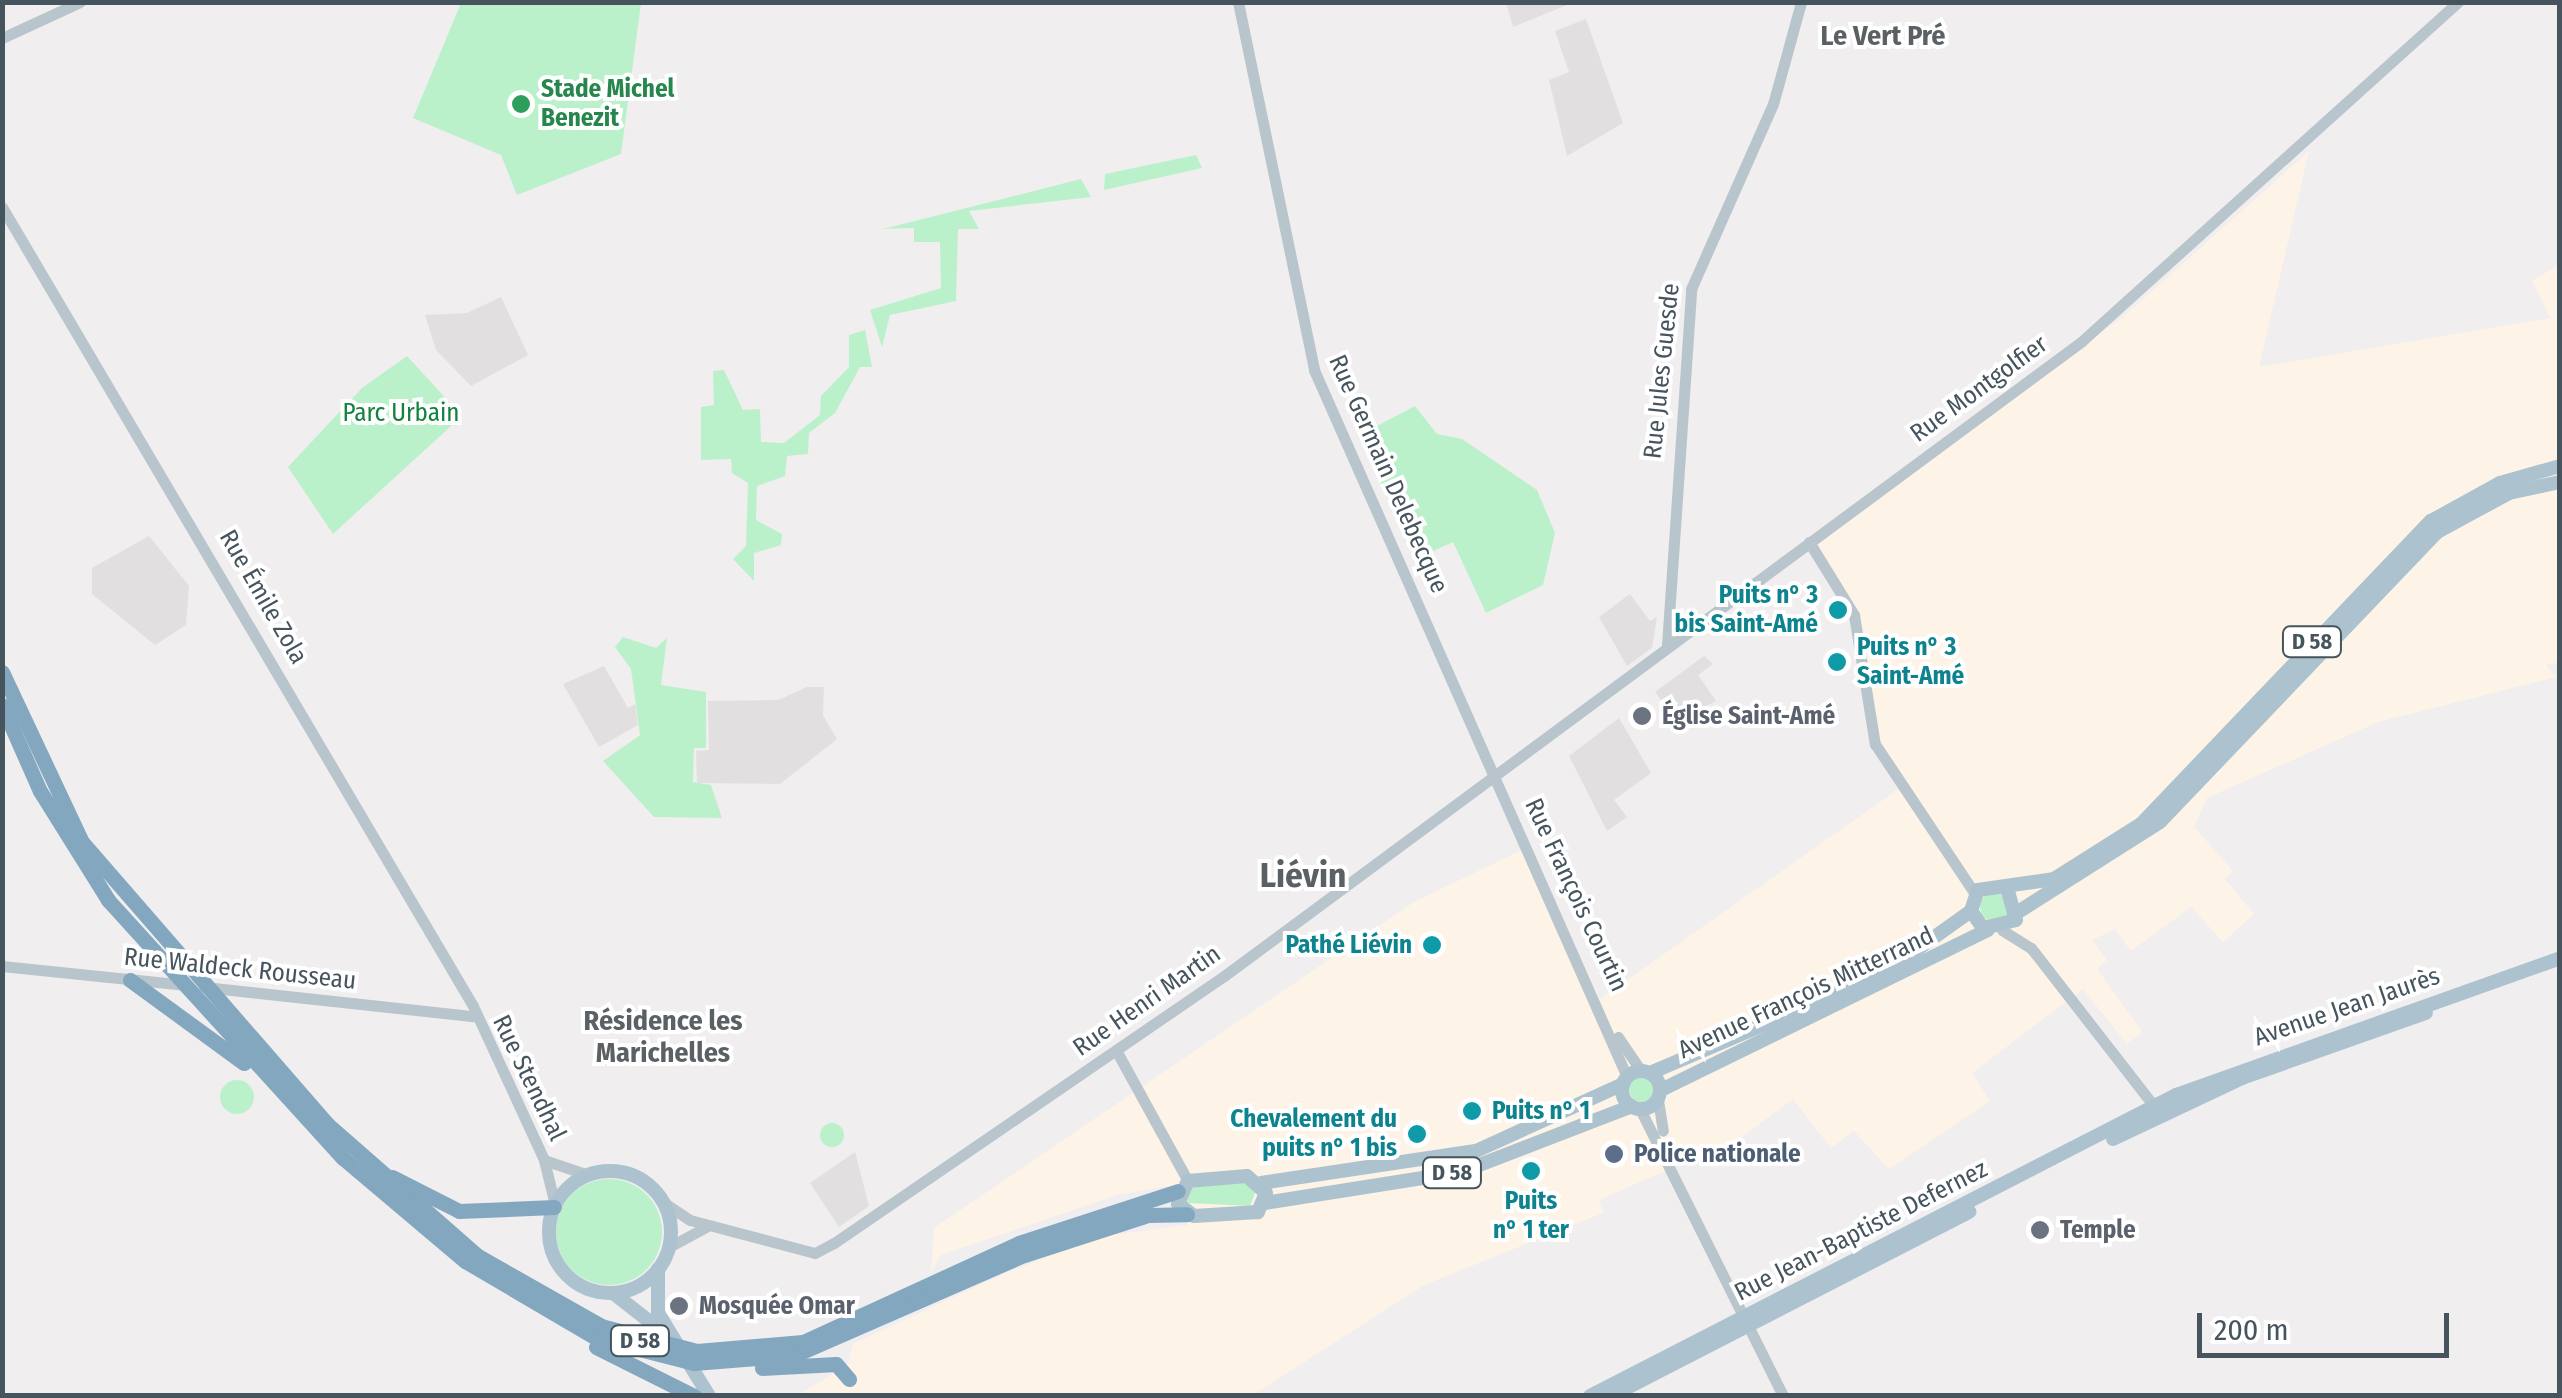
<!DOCTYPE html>
<meta charset="utf-8">
<style>
body{margin:0}
#map{position:relative;width:2562px;height:1398px;overflow:hidden;background:#f1eeef;font-family:"Fira Sans Condensed",sans-serif}
div>[style]{position:absolute}
.commercial>*{inset:0;background:#fdf4e7}
.education>*{inset:0;background:#e2dfe1}
.green>*{inset:0;background:#bbf1ca}
.round{border-radius:50%}
.minor>*{height:11px;margin:-5.5px;padding:0 5.5px;transform-origin:5.5px;border-radius:5.5px;background:#b9c5cc}
.major>*{height:14px;margin:-7px;padding:0 7px;transform-origin:7px;border-radius:7px;background:#adc2cf}
.major>.ring{margin:-7px;padding:0;box-sizing:content-box;background:none;border:14px solid #adc2cf;border-radius:50%}
.highway>*{height:15px;margin:-7.5px;padding:0 7.5px;transform-origin:7.5px;border-radius:7.5px;background:#84a7c0}
.dots>*{width:28px;height:28px;translate:-50% -50%;box-sizing:border-box;border:5px solid #fff;border-radius:50%}
span{translate:-50% -50%;white-space:nowrap;text-align:center;line-height:1.15;-webkit-text-stroke:8px #fff;paint-order:stroke}
.shield-label span{padding:2px 8px;background:#fff;border:2px solid;border-radius:8px;-webkit-text-stroke-width:0}
.shield-label{font-size:22px;color:#46545d;font-weight:700}
.leisure-label{font-size:25px;color:#27864d;font-weight:700}
.left{translate:0 -50%;text-align:left}
.street-label{font-size:25px;color:#46545d}
.park-label{font-size:25px;color:#13823f}
.culture-label{font-size:25px;color:#0d838f;font-weight:700}
.right{translate:-100% -50%;text-align:right}
.worship-label{font-size:25px;color:#5b616d;font-weight:700}
.service-label{font-size:25px;color:#4e5e75;font-weight:700}
.neighbourhood-label{font-size:28px;color:#5b6064;font-weight:700}
.district-label{font-size:35px;color:#5b6064;font-weight:700}
.frame{position:absolute;inset:0;border:5px solid #46545d;pointer-events:none}
.scale{position:absolute;left:2197px;top:1313px;width:252px;height:45px;box-sizing:border-box;border:5px solid #46545d;border-top:0;padding-left:12px;font-size:30px;line-height:35px;white-space:nowrap;color:#46545d;-webkit-text-stroke:8px #fff;paint-order:stroke}
</style>
<div id="map">
<div class="commercial">
<div style="clip-path:polygon(2309px 151px,2259px 367px,2550px 318px,2532px 281px,2559px 265px,2560px 662px,2546px 665px,2557px 677px,2378px 722px,2207px 798px,2194px 827px,2233px 871px,2225px 879px,2254px 914px,2223px 942px,2191px 907px,2131px 951px,2115px 929px,2092px 940px,2107px 960px,2097px 969px,2142px 1032px,2127px 1044px,2083px 989px,1972px 1073px,1990px 1101px,1889px 1169px,1854px 1131px,1831px 1148px,1793px 1099px,1742px 1137px,1599px 1200px,1603px 1213px,1424px 1285px,1253px 1395px,797px 1396px,848px 1364px,853px 1344px,1003px 1274px,1104px 1236px,1188px 1225px,1169px 1186px,1117px 1195px,941px 1255px,931px 1272px,934px 1228px,1414px 902px,1528px 847px,1600px 999px,1900px 788px,1875px 744px,1854px 615px,1809px 542px,2123px 317px)"></div>
</div>
<div class="education">
<div style="clip-path:polygon(1506px 2px,1572px 2px,1572px 3px,1513px 27px)"></div>
<div style="clip-path:polygon(1586px 19px,1623px 123px,1567px 156px,1549px 80px,1569px 72px,1555px 31px)"></div>
<div style="clip-path:polygon(501px 297px,528px 355px,471px 386px,436px 350px,425px 315px,467px 313px)"></div>
<div style="clip-path:polygon(149px 536px,189px 586px,186px 625px,155px 645px,92px 594px,92px 568px)"></div>
<div style="clip-path:polygon(1630px 594px,1650px 621px,1657px 617px,1652px 648px,1627px 666px,1599px 617px)"></div>
<div style="clip-path:polygon(1704px 656px,1713px 664px,1698px 675px,1716px 701px,1677px 721px,1655px 692px)"></div>
<div style="clip-path:polygon(604px 666px,628px 708px,635px 704px,638px 725px,599px 747px,563px 684px)"></div>
<div style="clip-path:polygon(807px 687px,824px 687px,823px 715px,837px 739px,780px 784px,697px 783px,696px 751px,709px 750px,708px 701px,778px 700px)"></div>
<div style="clip-path:polygon(1619px 718px,1651px 773px,1614px 800px,1627px 817px,1607px 831px,1569px 756px)"></div>
<div style="clip-path:polygon(855px 1152px,869px 1206px,839px 1227px,810px 1183px)"></div>
</div>
<div class="green">
<div style="clip-path:polygon(461px 3px,641px 3px,621px 154px,517px 195px,501px 155px,413px 118px)"></div>
<div style="clip-path:polygon(1196px 155px,1202px 168px,1104px 190px,1105px 174px)"></div>
<div style="clip-path:polygon(1081px 179px,1091px 197px,969px 211px,979px 229px,958px 229px,956px 301px,890px 315px,882px 347px,870px 310px,941px 288px,940px 242px,914px 242px,914px 228px,883px 229px)"></div>
<div style="clip-path:polygon(865px 330px,872px 367px,860px 367px,835px 413px,809px 433px,808px 454px,787px 456px,785px 476px,757px 486px,756px 520px,782px 534px,781px 545px,754px 553px,754px 581px,733px 559px,746px 546px,748px 483px,732px 473px,731px 459px,701px 460px,701px 407px,714px 405px,713px 371px,724px 370px,743px 410px,760px 409px,761px 442px,784px 443px,820px 415px,821px 396px,849px 367px,849px 335px)"></div>
<div style="clip-path:polygon(407px 356px,462px 416px,333px 534px,288px 467px,362px 388px)"></div>
<div style="clip-path:polygon(1415px 406px,1437px 434px,1462px 439px,1537px 490px,1555px 533px,1543px 585px,1486px 613px,1453px 542px,1418px 558px,1358px 436px)"></div>
<div style="clip-path:polygon(623px 637px,656px 648px,667px 638px,661px 685px,706px 692px,706px 748px,694px 748px,693px 782px,711px 785px,722px 818px,654px 817px,603px 761px,640px 735px,631px 669px,615px 647px)"></div>
<div class="round" style="left:1980px;top:892px;width:30px;height:30px"></div>
<div class="round" style="left:1629px;top:1076px;width:26px;height:26px"></div>
<div class="round" style="left:220px;top:1080px;width:34px;height:34px"></div>
<div class="round" style="left:820px;top:1123px;width:24px;height:24px"></div>
<div class="round" style="left:556px;top:1179px;width:106px;height:106px"></div>
<div style="clip-path:polygon(1242px 1182px,1257px 1188px,1250px 1206px,1187px 1203px,1190px 1188px)"></div>
</div>
<div class="minor">
<div style="left:1238px;top:2px;width:376px;rotate:78.3deg"></div>
<div style="left:1314px;top:370px;width:773px;rotate:66.12deg"></div>
<div style="left:2px;top:38px;width:86px;rotate:-24.8deg"></div>
<div style="left:2px;top:207px;width:927px;rotate:59.48deg"></div>
<div style="left:473px;top:1006px;width:170px;rotate:65.2deg"></div>
<div style="left:544px;top:1160px;width:46px;rotate:76.3deg"></div>
<div style="left:1809px;top:542px;width:86px;rotate:58.3deg"></div>
<div style="left:1854px;top:615px;width:131px;rotate:80.8deg"></div>
<div style="left:1875px;top:744px;width:180px;rotate:56.3deg"></div>
<div style="left:1667px;top:645px;width:357px;rotate:-86.1deg"></div>
<div style="left:1691px;top:289px;width:202px;rotate:-66.1deg"></div>
<div style="left:1773px;top:104px;width:106px;rotate:-74.6deg"></div>
<div style="left:2002px;top:930px;width:34px;rotate:32deg"></div>
<div style="left:2031px;top:948px;width:205px;rotate:52.1deg"></div>
<div style="left:2px;top:966px;width:185px;rotate:5.9deg"></div>
<div style="left:204px;top:987px;width:271px;rotate:6.2deg"></div>
<div style="left:1618px;top:1037px;width:41px;rotate:55.9deg"></div>
<div style="left:1117px;top:1052px;width:147px;rotate:61.2deg"></div>
<div style="left:1658px;top:1100px;width:31px;rotate:81deg"></div>
<div style="left:1640px;top:1109px;width:321px;rotate:63.5deg"></div>
<div style="left:544px;top:1160px;width:46px;rotate:18.8deg"></div>
<div style="left:663px;top:1202px;width:32px;rotate:34deg"></div>
<div style="left:690px;top:1220px;width:129px;rotate:14.8deg"></div>
<div style="left:815px;top:1253px;width:21px;rotate:-28deg"></div>
<div style="left:834px;top:1243px;width:473px;rotate:-34.4deg"></div>
<div style="left:1224px;top:976px;width:1067px;rotate:-36.5deg"></div>
<div style="left:2082px;top:341px;width:506px;rotate:-42.04deg"></div>
<div style="left:669px;top:1247px;width:42px;rotate:-28.4deg"></div>
</div>
<div class="major">
<div style="left:2007px;top:887px;width:34px;rotate:75deg"></div>
<div style="left:2016px;top:920px;width:34px;rotate:166deg"></div>
<div style="left:1983px;top:928px;width:21px;rotate:-125deg"></div>
<div style="left:1971px;top:911px;width:22px;rotate:-72deg"></div>
<div style="left:1978px;top:890px;width:77px;rotate:-8.2deg"></div>
<div style="left:2054px;top:879px;width:103px;rotate:-32.3deg"></div>
<div style="left:2141px;top:824px;width:419px;rotate:-46.3deg"></div>
<div style="left:2431px;top:521px;width:79px;rotate:-28.8deg"></div>
<div style="left:2500px;top:483px;width:62px;rotate:-15.8deg"></div>
<div style="left:2018px;top:912px;width:168px;rotate:-32.4deg"></div>
<div style="left:2160px;top:822px;width:401px;rotate:-46.3deg"></div>
<div style="left:2437px;top:532px;width:82px;rotate:-28.4deg"></div>
<div style="left:2509px;top:493px;width:52px;rotate:-12.2deg"></div>
<div class="ring" style="left:1622px;top:1071px;width:24px;height:24px"></div>
<div style="left:1650px;top:1073px;width:254px;rotate:-23.1deg"></div>
<div style="left:1884px;top:973px;width:107px;rotate:-35.5deg"></div>
<div style="left:1661px;top:1090px;width:364px;rotate:-26.1deg"></div>
<div style="left:2113px;top:1139px;width:143px;rotate:-25.3deg"></div>
<div style="left:2242px;top:1078px;width:195px;rotate:-19.5deg"></div>
<div class="ring" style="left:549px;top:1171px;width:108px;height:108px"></div>
<div style="left:1247px;top:1176px;width:25px;rotate:42deg"></div>
<div style="left:1266px;top:1193px;width:21px;rotate:113deg"></div>
<div style="left:1258px;top:1212px;width:64px;rotate:176.4deg"></div>
<div style="left:1194px;top:1216px;width:20px;rotate:-143deg"></div>
<div style="left:1178px;top:1204px;width:25px;rotate:-67deg"></div>
<div style="left:1188px;top:1181px;width:59px;rotate:-4.8deg"></div>
<div style="left:1261px;top:1183px;width:217px;rotate:-8.5deg"></div>
<div style="left:1476px;top:1151px;width:162px;rotate:-24.5deg"></div>
<div style="left:1265px;top:1203px;width:198px;rotate:-9deg"></div>
<div style="left:1461px;top:1172px;width:183px;rotate:-21.1deg"></div>
<div style="left:658px;top:1269px;width:44px;rotate:90deg"></div>
<div style="left:658px;top:1313px;width:97px;rotate:58.4deg"></div>
<div style="left:613px;top:1293px;width:57px;rotate:37.9deg"></div>
<div style="left:1590px;top:1396px;width:659px;rotate:-27.19deg"></div>
<div style="left:2176px;top:1095px;width:408px;rotate:-19.6deg"></div>
<div style="left:1611px;top:1396px;width:403px;rotate:-27.2deg"></div>
</div>
<div class="highway">
<div style="left:2px;top:672px;width:188px;rotate:64.8deg"></div>
<div style="left:82px;top:842px;width:374px;rotate:49deg"></div>
<div style="left:327px;top:1124px;width:201px;rotate:41.2deg"></div>
<div style="left:478px;top:1256px;width:142px;rotate:29.6deg"></div>
<div style="left:601px;top:1326px;width:99px;rotate:14.6deg"></div>
<div style="left:697px;top:1351px;width:106px;rotate:-4.9deg"></div>
<div style="left:803px;top:1342px;width:238px;rotate:-24.6deg"></div>
<div style="left:1019px;top:1243px;width:167px;rotate:-18.1deg"></div>
<div style="left:2px;top:705px;width:94px;rotate:66.2deg"></div>
<div style="left:40px;top:791px;width:128px;rotate:58deg"></div>
<div style="left:108px;top:900px;width:349px;rotate:47.7deg"></div>
<div style="left:343px;top:1158px;width:160px;rotate:40.2deg"></div>
<div style="left:465px;top:1261px;width:152px;rotate:30.4deg"></div>
<div style="left:596px;top:1338px;width:101px;rotate:14.3deg"></div>
<div style="left:694px;top:1363px;width:101px;rotate:-4.5deg"></div>
<div style="left:795px;top:1355px;width:250px;rotate:-23.6deg"></div>
<div style="left:1024px;top:1255px;width:130px;rotate:-17.9deg"></div>
<div style="left:1148px;top:1215px;width:39px;rotate:-1deg"></div>
<div style="left:130px;top:980px;width:141px;rotate:36.1deg"></div>
<div style="left:392px;top:1177px;width:75px;rotate:26.9deg"></div>
<div style="left:459px;top:1211px;width:95px;rotate:-2.4deg"></div>
<div style="left:596px;top:1347px;width:110px;rotate:26.6deg"></div>
<div style="left:762px;top:1368px;width:74px;rotate:-3.1deg"></div>
<div style="left:836px;top:1364px;width:20px;rotate:49deg"></div>
</div>
<div class="dots">
<div style="left:521px;top:104px;background:#2e9e5b"></div>
<div style="left:1838px;top:610px;background:#0f9aa8"></div>
<div style="left:1837px;top:662px;background:#0f9aa8"></div>
<div style="left:1642px;top:716px;background:#6b7280"></div>
<div style="left:1432px;top:945px;background:#0f9aa8"></div>
<div style="left:1472px;top:1111px;background:#0f9aa8"></div>
<div style="left:1417px;top:1134px;background:#0f9aa8"></div>
<div style="left:1614px;top:1154px;background:#5c6f8a"></div>
<div style="left:1531px;top:1171px;background:#0f9aa8"></div>
<div style="left:2040px;top:1230px;background:#6b7280"></div>
<div style="left:679px;top:1306px;background:#6b7280"></div>
</div>
<div class="shield-label">
<span style="left:2312px;top:642px">D 58</span>
<span style="left:1452px;top:1173px">D 58</span>
<span style="left:640px;top:1341px">D 58</span>
</div>
<div class="leisure-label">
<span class="left" style="left:541px;top:104px">Stade Michel<br>Benezit</span>
</div>
<div class="street-label">
<span style="left:1662px;top:371px;rotate:-84deg">Rue Jules Guesde</span>
<span style="left:1979px;top:389px;rotate:-36deg">Rue Montgolfier</span>
<span style="left:1388px;top:474px;rotate:66deg">Rue Germain Delebecque</span>
<span style="left:263px;top:597px;rotate:60deg">Rue Émile Zola</span>
<span style="left:1576px;top:895px;rotate:65deg">Rue François Courtin</span>
<span style="left:240px;top:969px;rotate:6deg">Rue Waldeck Rousseau</span>
<span style="left:1806px;top:993px;rotate:-25deg">Avenue François Mitterrand</span>
<span style="left:1147px;top:1001px;rotate:-35deg">Rue Henri Martin</span>
<span style="left:2347px;top:1007px;rotate:-19deg">Avenue Jean Jaurès</span>
<span style="left:529px;top:1078px;rotate:64deg">Rue Stendhal</span>
<span style="left:1861px;top:1231px;rotate:-27deg">Rue Jean-Baptiste Defernez</span>
</div>
<div class="park-label">
<span style="left:401px;top:413px">Parc Urbain</span>
</div>
<div class="culture-label">
<span class="right" style="left:1818px;top:610px">Puits n° 3<br>bis Saint-Amé</span>
<span class="left" style="left:1857px;top:662px">Puits n° 3<br>Saint-Amé</span>
<span class="right" style="left:1412px;top:945px">Pathé Liévin</span>
<span class="left" style="left:1492px;top:1111px">Puits n° 1</span>
<span class="right" style="left:1397px;top:1134px">Chevalement du<br>puits n° 1 bis</span>
<span style="left:1531px;top:1216px">Puits<br>n° 1 ter</span>
</div>
<div class="worship-label">
<span class="left" style="left:1662px;top:716px">Église Saint-Amé</span>
<span class="left" style="left:2060px;top:1230px">Temple</span>
<span class="left" style="left:699px;top:1306px">Mosquée Omar</span>
</div>
<div class="service-label">
<span class="left" style="left:1634px;top:1154px">Police nationale</span>
</div>
<div class="neighbourhood-label">
<span style="left:1883px;top:36px">Le Vert Pré</span>
<span style="left:663px;top:1037px">Résidence les<br>Marichelles</span>
</div>
<div class="district-label">
<span style="left:1303px;top:875px">Liévin</span>
</div>
<div class="frame"></div>
<div class="scale">200 m</div>
</div>
